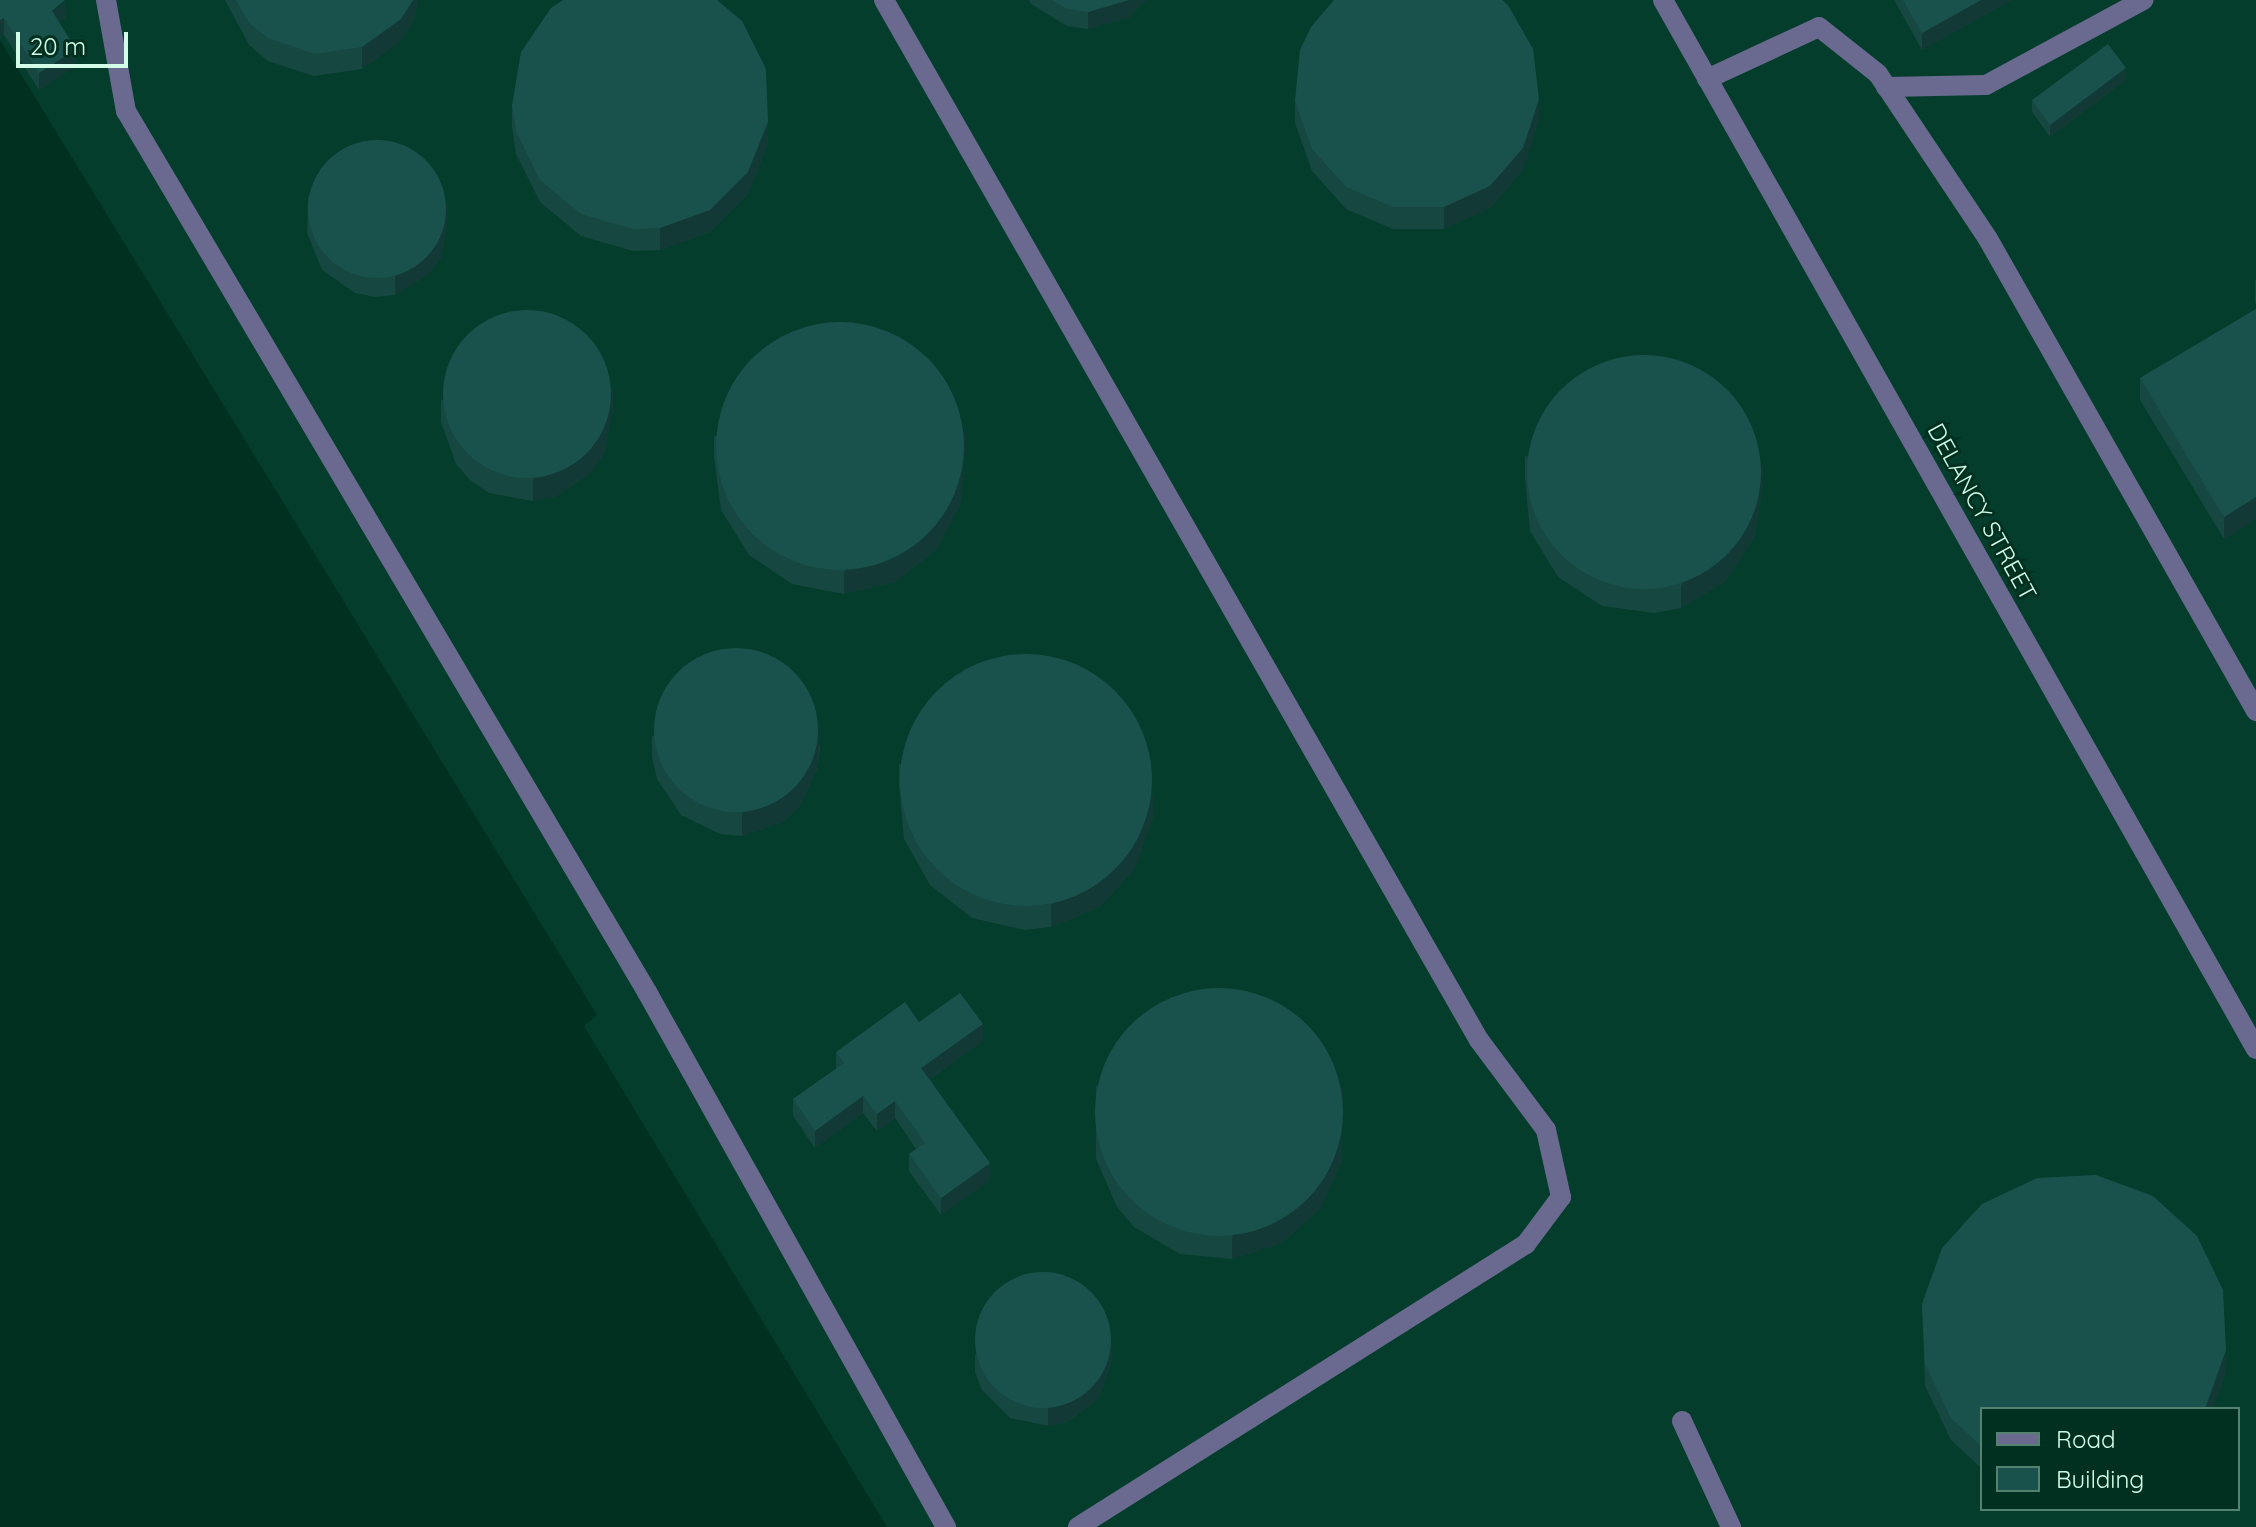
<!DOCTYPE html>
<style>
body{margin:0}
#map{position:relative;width:2256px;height:1527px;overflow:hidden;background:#003120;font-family:Quicksand,sans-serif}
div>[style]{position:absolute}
.built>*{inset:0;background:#043d2b}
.lane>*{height:20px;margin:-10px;padding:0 10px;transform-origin:10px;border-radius:10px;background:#6a6a90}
.street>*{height:20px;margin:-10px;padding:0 10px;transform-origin:10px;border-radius:10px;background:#6a6a90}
.wall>*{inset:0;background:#164741}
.shaded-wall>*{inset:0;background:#123935}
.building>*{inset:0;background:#19524c}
.round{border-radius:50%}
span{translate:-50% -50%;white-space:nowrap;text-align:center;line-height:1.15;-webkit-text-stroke:6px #003120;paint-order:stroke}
.street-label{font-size:24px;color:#d2fbe8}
.legend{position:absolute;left:1980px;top:1407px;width:260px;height:104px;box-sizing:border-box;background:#003120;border:2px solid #548270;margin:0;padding:10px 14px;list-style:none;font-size:24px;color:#d2fbe8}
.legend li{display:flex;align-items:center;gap:16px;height:40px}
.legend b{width:40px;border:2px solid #548270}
.scale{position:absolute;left:16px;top:32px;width:112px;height:36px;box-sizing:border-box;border:4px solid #d2fbe8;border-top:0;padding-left:10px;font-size:24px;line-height:28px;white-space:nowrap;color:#d2fbe8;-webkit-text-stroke:6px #003120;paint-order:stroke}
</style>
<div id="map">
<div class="built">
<div style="clip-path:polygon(evenodd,0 0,2256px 0,2256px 1527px,887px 1527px,584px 1026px,597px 1015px,0 40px,0 0,1982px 1409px,2238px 1409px,2238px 1509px,1982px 1509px,1982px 1409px)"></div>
</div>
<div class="lane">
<div style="left:106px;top:0;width:113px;rotate:79.8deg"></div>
<div style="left:126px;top:111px;width:1024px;rotate:59.4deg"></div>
<div style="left:647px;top:992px;width:613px;rotate:60.8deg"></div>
<div style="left:884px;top:0;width:1198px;rotate:60.23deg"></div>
<div style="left:1479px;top:1040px;width:112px;rotate:53.3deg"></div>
<div style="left:1546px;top:1130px;width:69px;rotate:77.4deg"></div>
<div style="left:1561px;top:1197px;width:59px;rotate:126.7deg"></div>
<div style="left:1526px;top:1244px;width:530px;rotate:147.72deg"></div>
<div style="left:1707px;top:79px;width:123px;rotate:-24.9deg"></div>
<div style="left:1819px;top:27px;width:75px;rotate:38.5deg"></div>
<div style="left:1878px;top:74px;width:198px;rotate:56.3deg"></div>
<div style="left:1988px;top:239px;width:543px;rotate:60.41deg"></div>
<div style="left:1886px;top:87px;width:100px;rotate:-1.1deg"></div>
<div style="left:1986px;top:85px;width:179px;rotate:-28.4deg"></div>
<div style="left:1682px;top:1421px;width:117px;rotate:65.2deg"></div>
</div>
<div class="street">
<div style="left:1663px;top:0;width:1205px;rotate:60.52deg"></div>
</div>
<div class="wall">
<div style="clip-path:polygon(0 0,66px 18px,59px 22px,76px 66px,39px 90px,4px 35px,0 38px)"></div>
<div style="clip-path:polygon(225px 0,418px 0,414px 20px,401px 41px,362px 69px,314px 76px,268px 61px,249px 45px)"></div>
<div style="clip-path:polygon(1029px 0,1146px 0,1128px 18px,1088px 29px,1067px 26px,1031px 4px)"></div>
<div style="clip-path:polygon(1894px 0,2012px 0,1922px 50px)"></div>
<div style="clip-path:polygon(2126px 80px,2050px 137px,2032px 112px,2032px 100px)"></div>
<div style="clip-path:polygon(1295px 101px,1539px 121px,1523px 170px,1490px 208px,1444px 229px,1393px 229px,1346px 209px,1312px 171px,1295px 123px)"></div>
<div style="clip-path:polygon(512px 105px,768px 144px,748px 194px,710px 232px,660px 250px,633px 251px,581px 236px,540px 202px,516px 154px,512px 127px)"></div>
<div style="clip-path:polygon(308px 196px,448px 219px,441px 258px,429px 274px,395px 295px,375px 297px,355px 293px,322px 270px,307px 233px)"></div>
<div style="clip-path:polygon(2255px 280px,2256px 280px,2256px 305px,2255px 302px)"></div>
<div style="clip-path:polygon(2256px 309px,2256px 519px,2224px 539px,2140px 400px,2140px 378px)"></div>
<div style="clip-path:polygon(441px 400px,613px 410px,604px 454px,592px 472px,555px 497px,533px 501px,489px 493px,470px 480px,456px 464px,441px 422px)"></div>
<div style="clip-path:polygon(714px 436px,965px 452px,961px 504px,936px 550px,895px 582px,844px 594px,792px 584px,749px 555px,721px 510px,714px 458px)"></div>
<div style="clip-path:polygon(1525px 456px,1763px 484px,1755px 536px,1726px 581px,1681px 608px,1654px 613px,1602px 606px,1558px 577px,1530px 531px,1525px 478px)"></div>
<div style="clip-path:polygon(652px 736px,820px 747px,818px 768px,799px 807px,783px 822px,742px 836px,720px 834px,681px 815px,657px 779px,652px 758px)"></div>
<div style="clip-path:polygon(899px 764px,1153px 817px,1136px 867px,1100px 907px,1051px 927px,1024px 930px,972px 918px,930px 885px,904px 839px,899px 786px)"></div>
<div style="clip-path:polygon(919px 1022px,983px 1041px,930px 1079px,990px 1180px,941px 1215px,909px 1171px,909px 1154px,916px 1149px,895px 1118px,877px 1131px,863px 1113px,815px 1148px,793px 1116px,793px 1099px,836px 1069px,836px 1052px)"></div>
<div style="clip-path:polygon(1096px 1085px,1342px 1161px,1321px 1208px,1282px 1243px,1232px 1259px,1180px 1254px,1134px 1227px,1117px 1207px,1096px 1159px)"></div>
<div style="clip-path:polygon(1922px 1304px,2226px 1372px,2213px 1409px,1982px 1409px,1982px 1469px,1951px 1440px,1925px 1386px)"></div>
<div style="clip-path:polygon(975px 1355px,1112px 1361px,1099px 1398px,1068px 1422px,1048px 1426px,1010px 1418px,982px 1390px,975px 1372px)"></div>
</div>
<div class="shaded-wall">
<div style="clip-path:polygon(413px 0,418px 0,414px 20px,401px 41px,362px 69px,362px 47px)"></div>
<div style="clip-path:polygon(1129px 0,1146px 0,1128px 18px,1088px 29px,1088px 12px)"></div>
<div style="clip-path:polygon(1981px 0,2012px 0,1922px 50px,1922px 33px)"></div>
<div style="clip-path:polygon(66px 1px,66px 18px,52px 28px,52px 11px)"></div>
<div style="clip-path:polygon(4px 18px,4px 35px,0 38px,0 20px)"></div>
<div style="clip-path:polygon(76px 49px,76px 66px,39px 90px,39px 73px)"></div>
<div style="clip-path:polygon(2126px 68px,2126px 80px,2050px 137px,2050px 125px)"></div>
<div style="clip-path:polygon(1539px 99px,1539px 121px,1523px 170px,1490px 208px,1444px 229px,1444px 207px)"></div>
<div style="clip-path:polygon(768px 122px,768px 144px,748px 194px,710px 232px,660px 250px,660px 228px)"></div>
<div style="clip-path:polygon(448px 201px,448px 219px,441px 258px,429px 274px,395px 295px,395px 277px)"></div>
<div style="clip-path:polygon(613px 388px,613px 410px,604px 454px,592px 472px,555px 497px,533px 501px,533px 479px)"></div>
<div style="clip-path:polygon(965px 429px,965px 452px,961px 504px,936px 550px,895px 582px,844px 594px,844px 572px)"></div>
<div style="clip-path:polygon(1763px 462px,1763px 484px,1755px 536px,1726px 581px,1681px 608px,1681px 586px)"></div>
<div style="clip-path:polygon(2256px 497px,2256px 519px,2224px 539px,2224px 517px)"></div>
<div style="clip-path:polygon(820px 725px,818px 768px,799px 807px,783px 822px,742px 836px,742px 814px)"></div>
<div style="clip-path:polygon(1153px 795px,1153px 817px,1136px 867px,1100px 907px,1051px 927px,1051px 905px)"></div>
<div style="clip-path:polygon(983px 1024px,983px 1041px,921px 1085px,921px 1068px)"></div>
<div style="clip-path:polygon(1343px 1086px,1342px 1161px,1321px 1208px,1282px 1243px,1232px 1259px,1232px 1237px)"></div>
<div style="clip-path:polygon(863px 1096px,863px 1113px,815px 1148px,815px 1131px)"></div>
<div style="clip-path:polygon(895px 1101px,895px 1118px,877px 1131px,877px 1114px)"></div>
<div style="clip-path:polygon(990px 1163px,990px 1180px,941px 1215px,941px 1198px)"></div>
<div style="clip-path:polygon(1112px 1344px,1112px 1361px,1099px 1398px,1068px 1422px,1048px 1426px,1048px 1409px)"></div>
<div style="clip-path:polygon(2226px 1350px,2226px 1372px,2213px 1409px,2204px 1409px)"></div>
</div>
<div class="building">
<div style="clip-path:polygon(0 0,65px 0,52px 11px,76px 49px,39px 73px,4px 18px,0 20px)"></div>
<div style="clip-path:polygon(236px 0,413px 0,401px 19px,362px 47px,314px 54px,268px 38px,249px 23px)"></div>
<div style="clip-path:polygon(563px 0,717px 0,742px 21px,766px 69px,768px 122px,748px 172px,710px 210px,660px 228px,633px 229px,581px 214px,540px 180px,516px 131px,512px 105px,521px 52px,551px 8px)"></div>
<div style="clip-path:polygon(1052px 0,1129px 0,1088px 12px,1067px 9px)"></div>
<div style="clip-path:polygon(1334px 0,1502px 0,1508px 5px,1533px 49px,1539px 99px,1523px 148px,1490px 186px,1444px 207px,1393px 207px,1346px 187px,1312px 149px,1295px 101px,1300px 50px,1311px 27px)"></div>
<div style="clip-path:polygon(1903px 0,1981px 0,1922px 33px)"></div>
<div style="clip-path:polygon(2108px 44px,2126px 68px,2050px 125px,2032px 100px)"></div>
<div class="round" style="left:308px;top:140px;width:138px;height:138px"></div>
<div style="clip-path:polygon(2256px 309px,2256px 497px,2224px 517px,2140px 378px)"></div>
<div class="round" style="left:443px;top:310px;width:168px;height:168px"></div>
<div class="round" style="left:716px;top:322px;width:248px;height:248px"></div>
<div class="round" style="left:1527px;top:355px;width:234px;height:234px"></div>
<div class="round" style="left:654px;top:648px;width:164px;height:164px"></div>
<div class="round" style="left:900px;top:654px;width:252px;height:252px"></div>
<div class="round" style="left:1095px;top:988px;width:248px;height:248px"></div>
<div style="clip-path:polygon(960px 993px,983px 1024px,921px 1068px,990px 1163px,941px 1198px,909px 1154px,925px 1143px,895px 1101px,877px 1114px,863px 1096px,815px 1131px,793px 1099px,844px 1063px,836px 1052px,905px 1002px,919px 1022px)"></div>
<div style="clip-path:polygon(2096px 1175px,2153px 1196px,2197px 1236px,2223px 1290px,2226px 1350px,2206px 1406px,2204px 1409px,1982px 1409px,1982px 1447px,1951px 1418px,1925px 1364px,1922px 1304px,1942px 1248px,1982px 1204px,2037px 1178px)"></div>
<div class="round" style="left:975px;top:1272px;width:136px;height:136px"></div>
</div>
<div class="street-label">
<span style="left:1982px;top:512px;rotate:61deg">DELANCY STREET</span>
</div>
<ul class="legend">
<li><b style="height:10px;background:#6a6a90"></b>Road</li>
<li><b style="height:22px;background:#19524c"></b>Building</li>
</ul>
<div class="scale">20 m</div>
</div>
